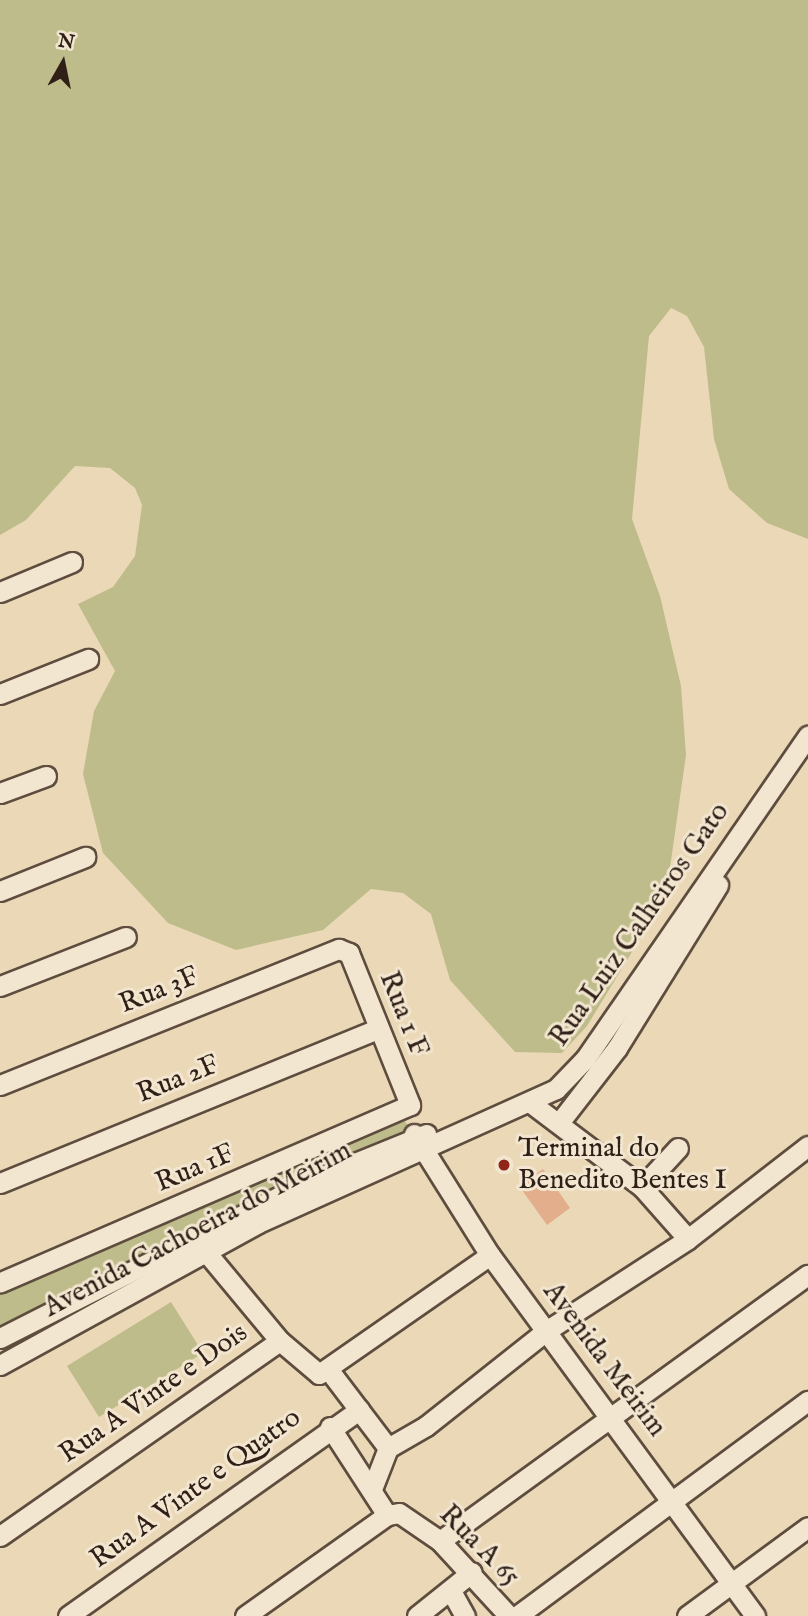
<!DOCTYPE html>
<style>
body{margin:0}
#map{position:relative;width:808px;height:1616px;overflow:hidden;background:#ebd8b7;font-family:"IM FELL English",serif}
div>[style]{position:absolute}
.green>*{inset:0;background:#bebc8a}
.building>*{inset:0;background:#e2ae8c}
.roads{filter:drop-shadow(2px 0 #5e4d3f) drop-shadow(-2px 0 #5e4d3f) drop-shadow(0 2px #5e4d3f) drop-shadow(0 -2px #5e4d3f)}
.minor>*{height:19px;margin:-9.5px;padding:0 9.5px;transform-origin:9.5px;border-radius:9.5px;background:#f2e6d0}
.dots>*{width:19px;height:19px;translate:-50% -50%;box-sizing:border-box;border:4px solid #f2e6d0;border-radius:50%}
span{translate:-50% -50%;white-space:nowrap;text-align:center;line-height:1.15;-webkit-text-stroke:6px #f2e6d0;paint-order:stroke}
.street-label{font-size:28px;color:#2f1f17}
.poi-label{font-size:28px;color:#2f1f17}
.left{translate:0 -50%;text-align:left}
.north{position:absolute;left:28px;top:28px;width:70px;height:70px;-webkit-text-stroke:5px #f2e6d0;paint-order:stroke;rotate:9deg;font-size:19px;font-weight:700;line-height:28px;text-align:center;color:#2f1f17}
.north::after{content:'';display:block;margin:auto;width:24px;height:32px;background:#2f1f17;clip-path:polygon(50% 0,100% 100%,50% 72%,0 100%)}
</style>
<div id="map">
<div class="green">
<div style="clip-path:polygon(0 0,808px 0,808px 539px,767px 523px,729px 489px,714px 439px,704px 347px,687px 316px,671px 308px,649px 336px,632px 519px,660px 596px,681px 686px,686px 755px,666px 896px,587px 1026px,562px 1053px,515px 1052px,450px 980px,431px 914px,403px 893px,371px 889px,323px 930px,236px 950px,168px 923px,103px 853px,83px 774px,94px 711px,115px 671px,78px 604px,113px 587px,135px 556px,142px 505px,135px 488px,110px 468px,75px 466px,26px 520px,0 535px)"></div>
<div style="clip-path:polygon(403px 1119px,410px 1128px,0 1337px,0 1288px)"></div>
<div style="clip-path:polygon(171px 1302px,203px 1353px,99px 1417px,67px 1366px)"></div>
</div>
<div class="building">
<div style="clip-path:polygon(543px 1169px,570px 1208px,547px 1225px,519px 1186px)"></div>
</div>
<div class="roads">
<div class="minor">
<div style="left:0;top:592px;width:78px;rotate:-22.6deg"></div>
<div style="left:0;top:694px;width:95px;rotate:-21.7deg"></div>
<div style="left:0;top:793px;width:49px;rotate:-20.3deg"></div>
<div style="left:0;top:891px;width:92px;rotate:-21.8deg"></div>
<div style="left:0;top:986px;width:135px;rotate:-21.3deg"></div>
<div style="left:0;top:1085px;width:365px;rotate:-21.9deg"></div>
<div style="left:339px;top:949px;width:11px;rotate:22deg"></div>
<div style="left:349px;top:953px;width:164px;rotate:68.1deg"></div>
<div style="left:410px;top:1105px;width:447px;rotate:156.6deg"></div>
<div style="left:532px;top:1104px;width:138px;rotate:37deg"></div>
<div style="left:642px;top:1187px;width:69px;rotate:48.5deg"></div>
<div style="left:559px;top:1123px;width:95px;rotate:-52.3deg"></div>
<div style="left:617px;top:1048px;width:192px;rotate:-58.2deg"></div>
<div style="left:414px;top:1134px;width:143px;rotate:57.9deg"></div>
<div style="left:490px;top:1255px;width:448px;rotate:53.7deg"></div>
<div style="left:0;top:1183px;width:408px;rotate:-22.2deg"></div>
<div style="left:642px;top:1187px;width:53px;rotate:-47.3deg"></div>
<div style="left:206px;top:1252px;width:116px;rotate:50.3deg"></div>
<div style="left:0;top:1338px;width:340px;rotate:-26.9deg"></div>
<div style="left:303px;top:1184px;width:133px;rotate:-22.1deg"></div>
<div style="left:0;top:1365px;width:294px;rotate:-28.8deg"></div>
<div style="left:258px;top:1223px;width:327px;rotate:-24.2deg"></div>
<div style="left:556px;top:1089px;width:42px;rotate:-46deg"></div>
<div style="left:585px;top:1059px;width:393px;rotate:-55.4deg"></div>
<div style="left:328px;top:1369px;width:99px;rotate:52.8deg"></div>
<div style="left:330px;top:1427px;width:105px;rotate:57.1deg"></div>
<div style="left:388px;top:1448px;width:44px;rotate:-30.1deg"></div>
<div style="left:426px;top:1426px;width:153px;rotate:-38.4deg"></div>
<div style="left:546px;top:1331px;width:169px;rotate:-32.9deg"></div>
<div style="left:688px;top:1239px;width:152px;rotate:-37.8deg"></div>
<div style="left:372px;top:1489px;width:44px;rotate:-68.7deg"></div>
<div style="left:0;top:1536px;width:341px;rotate:-34.9deg"></div>
<div style="left:280px;top:1341px;width:51px;rotate:40.2deg"></div>
<div style="left:319px;top:1374px;width:208px;rotate:-34.8deg"></div>
<div style="left:440px;top:1541px;width:454px;rotate:-35.9deg"></div>
<div style="left:451px;top:1591px;width:29px;rotate:61deg"></div>
<div style="left:68px;top:1616px;width:357px;rotate:-35.3deg"></div>
<div style="left:245px;top:1616px;width:174px;rotate:-35.4deg"></div>
<div style="left:387px;top:1515px;width:12px;rotate:-9deg"></div>
<div style="left:399px;top:1513px;width:50px;rotate:34.3deg"></div>
<div style="left:440px;top:1541px;width:102px;rotate:47.4deg"></div>
<div style="left:417px;top:1616px;width:70px;rotate:-38.7deg"></div>
<div style="left:517px;top:1616px;width:362px;rotate:-36.5deg"></div>
<div style="left:687px;top:1616px;width:150px;rotate:-36.3deg"></div>
</div>
</div>
<div class="dots">
<div style="left:504px;top:1165px;background:#8f2418"></div>
</div>
<div class="street-label">
<span style="left:640px;top:925px;rotate:-55deg">Rua Luiz Calheiros Gato</span>
<span style="left:159px;top:991px;rotate:-22deg">Rua 3F</span>
<span style="left:403px;top:1014px;rotate:68deg">Rua 1 F</span>
<span style="left:178px;top:1080px;rotate:-22deg">Rua 2F</span>
<span style="left:195px;top:1169px;rotate:-23deg">Rua 1F</span>
<span style="left:198px;top:1230px;rotate:-28deg">Avenida Cachoeira do Meirim</span>
<span style="left:604px;top:1360px;rotate:53deg">Avenida Meirim</span>
<span style="left:154px;top:1394px;rotate:-35deg">Rua A Vinte e Dois</span>
<span style="left:196px;top:1489px;rotate:-36deg">Rua A Vinte e Quatro</span>
<span style="left:479px;top:1546px;rotate:45deg">Rua A 65</span>
</div>
<div class="poi-label">
<span class="left" style="left:518px;top:1165px">Terminal do<br>Benedito Bentes I</span>
</div>
<div class="north">N</div>
</div>
